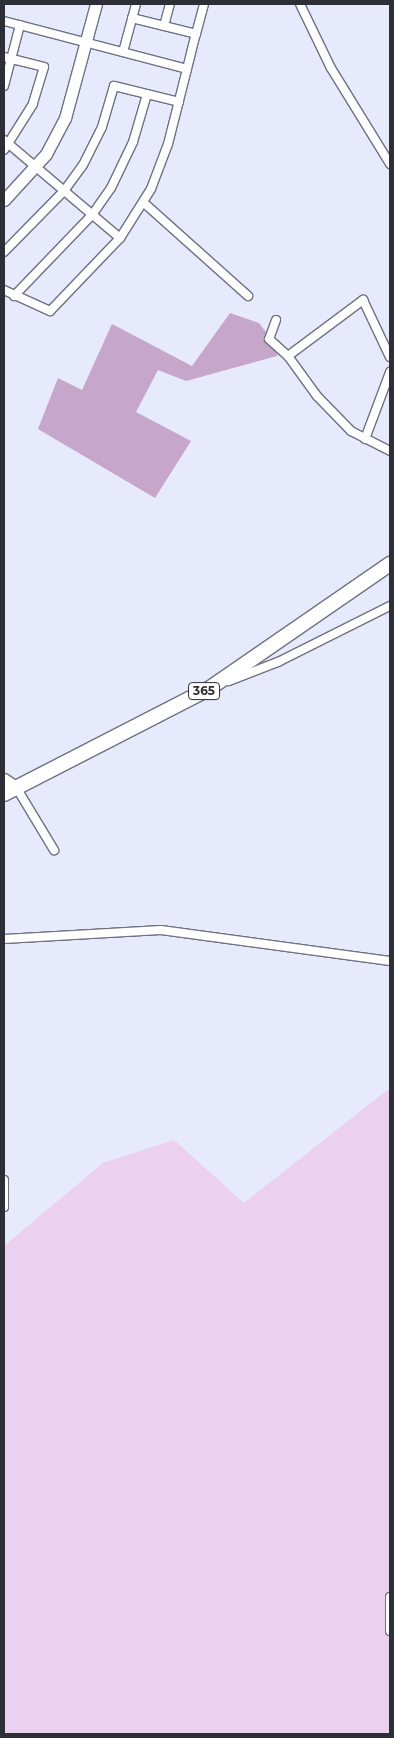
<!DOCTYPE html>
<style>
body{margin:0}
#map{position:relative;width:394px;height:1738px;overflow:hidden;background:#e7e9fc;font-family:Montserrat,sans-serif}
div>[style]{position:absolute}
.green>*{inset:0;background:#ecd0f0}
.forest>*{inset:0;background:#c6a6cb}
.roads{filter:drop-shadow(1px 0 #6e7181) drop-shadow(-1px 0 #6e7181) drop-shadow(0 1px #6e7181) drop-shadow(0 -1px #6e7181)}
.street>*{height:8px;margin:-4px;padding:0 4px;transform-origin:4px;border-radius:4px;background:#fff}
.secondary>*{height:11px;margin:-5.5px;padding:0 5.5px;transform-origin:5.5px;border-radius:5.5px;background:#fff}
.highway>*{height:14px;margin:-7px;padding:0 7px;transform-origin:7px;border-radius:7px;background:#fff}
span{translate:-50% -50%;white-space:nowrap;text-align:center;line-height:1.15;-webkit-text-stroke:5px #fff;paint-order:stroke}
.shield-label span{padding:1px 4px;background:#fff;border:1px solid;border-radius:4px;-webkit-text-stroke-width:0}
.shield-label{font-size:12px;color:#2e2f36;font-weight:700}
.frame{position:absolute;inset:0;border:5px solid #2e2f36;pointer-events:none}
</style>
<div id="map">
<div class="green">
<div style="clip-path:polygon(390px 1088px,390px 1734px,4px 1734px,4px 1246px,103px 1163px,174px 1140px,244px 1203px)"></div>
</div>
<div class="forest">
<div style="clip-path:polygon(230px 313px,259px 323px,278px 348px,277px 356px,186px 381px,158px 370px,136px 412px,191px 441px,155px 498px,38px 429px,58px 378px,82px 390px,112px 324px,192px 366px)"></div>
</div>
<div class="roads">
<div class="street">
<div style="left:300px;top:4px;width:71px;rotate:64.2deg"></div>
<div style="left:331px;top:68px;width:113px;rotate:58.4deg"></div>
<div style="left:132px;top:18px;width:66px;rotate:14deg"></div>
<div style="left:196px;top:34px;width:31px;rotate:-75deg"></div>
<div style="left:4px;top:21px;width:189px;rotate:14.7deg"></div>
<div style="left:187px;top:69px;width:77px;rotate:104.2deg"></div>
<div style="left:168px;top:144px;width:48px;rotate:110.7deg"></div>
<div style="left:151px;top:189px;width:58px;rotate:122.3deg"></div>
<div style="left:120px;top:238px;width:101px;rotate:133.8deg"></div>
<div style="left:50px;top:311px;width:51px;rotate:-155.5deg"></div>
<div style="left:164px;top:26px;width:23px;rotate:-75deg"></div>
<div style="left:123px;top:52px;width:50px;rotate:-74.8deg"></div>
<div style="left:4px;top:57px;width:41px;rotate:14deg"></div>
<div style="left:44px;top:67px;width:39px;rotate:107deg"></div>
<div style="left:33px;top:104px;width:54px;rotate:122.2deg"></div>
<div style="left:187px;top:69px;width:36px;rotate:-76deg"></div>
<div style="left:4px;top:86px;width:63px;rotate:-75.3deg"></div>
<div style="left:4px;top:140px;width:152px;rotate:40.2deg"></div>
<div style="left:143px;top:202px;width:141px;rotate:41.8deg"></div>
<div style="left:4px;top:252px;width:86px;rotate:-45.5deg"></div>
<div style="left:64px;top:191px;width:32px;rotate:-54deg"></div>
<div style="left:83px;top:165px;width:42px;rotate:-63.4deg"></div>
<div style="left:102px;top:127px;width:43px;rotate:-73.7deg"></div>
<div style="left:114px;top:86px;width:67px;rotate:13.8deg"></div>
<div style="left:14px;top:296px;width:112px;rotate:-46.1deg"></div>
<div style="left:92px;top:215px;width:33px;rotate:-55deg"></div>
<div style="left:111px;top:188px;width:51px;rotate:-64.4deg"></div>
<div style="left:133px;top:142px;width:50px;rotate:-73.7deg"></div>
<div style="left:276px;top:320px;width:20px;rotate:110deg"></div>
<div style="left:269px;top:339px;width:25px;rotate:42deg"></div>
<div style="left:288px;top:356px;width:49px;rotate:54.1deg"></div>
<div style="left:317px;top:396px;width:49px;rotate:45.8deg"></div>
<div style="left:351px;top:431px;width:44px;rotate:27.1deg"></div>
<div style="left:288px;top:356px;width:94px;rotate:-36.7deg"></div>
<div style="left:363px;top:300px;width:63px;rotate:64.7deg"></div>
<div style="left:365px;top:439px;width:72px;rotate:-69.5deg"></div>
<div style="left:229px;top:681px;width:53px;rotate:-21.2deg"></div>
<div style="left:278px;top:662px;width:125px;rotate:-26.6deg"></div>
<div style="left:16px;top:787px;width:74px;rotate:58.9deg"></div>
<div style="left:4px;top:939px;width:157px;rotate:-3.3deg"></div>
<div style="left:161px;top:930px;width:231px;rotate:7.7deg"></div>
<div style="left:4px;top:1180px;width:27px;rotate:90deg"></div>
<div style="left:390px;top:1597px;width:34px;rotate:90deg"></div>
</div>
<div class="secondary">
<div style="left:4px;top:200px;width:62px;rotate:-47.6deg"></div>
<div style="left:46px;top:154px;width:41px;rotate:-62.2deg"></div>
<div style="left:65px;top:118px;width:118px;rotate:-74.8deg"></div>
<div style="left:4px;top:779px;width:14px;rotate:34deg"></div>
</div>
<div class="highway">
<div style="left:4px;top:794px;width:232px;rotate:-27.2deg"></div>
<div style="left:210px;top:688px;width:219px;rotate:-34.6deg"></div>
</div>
</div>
<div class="shield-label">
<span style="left:204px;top:691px">365</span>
</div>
<div class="frame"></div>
</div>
